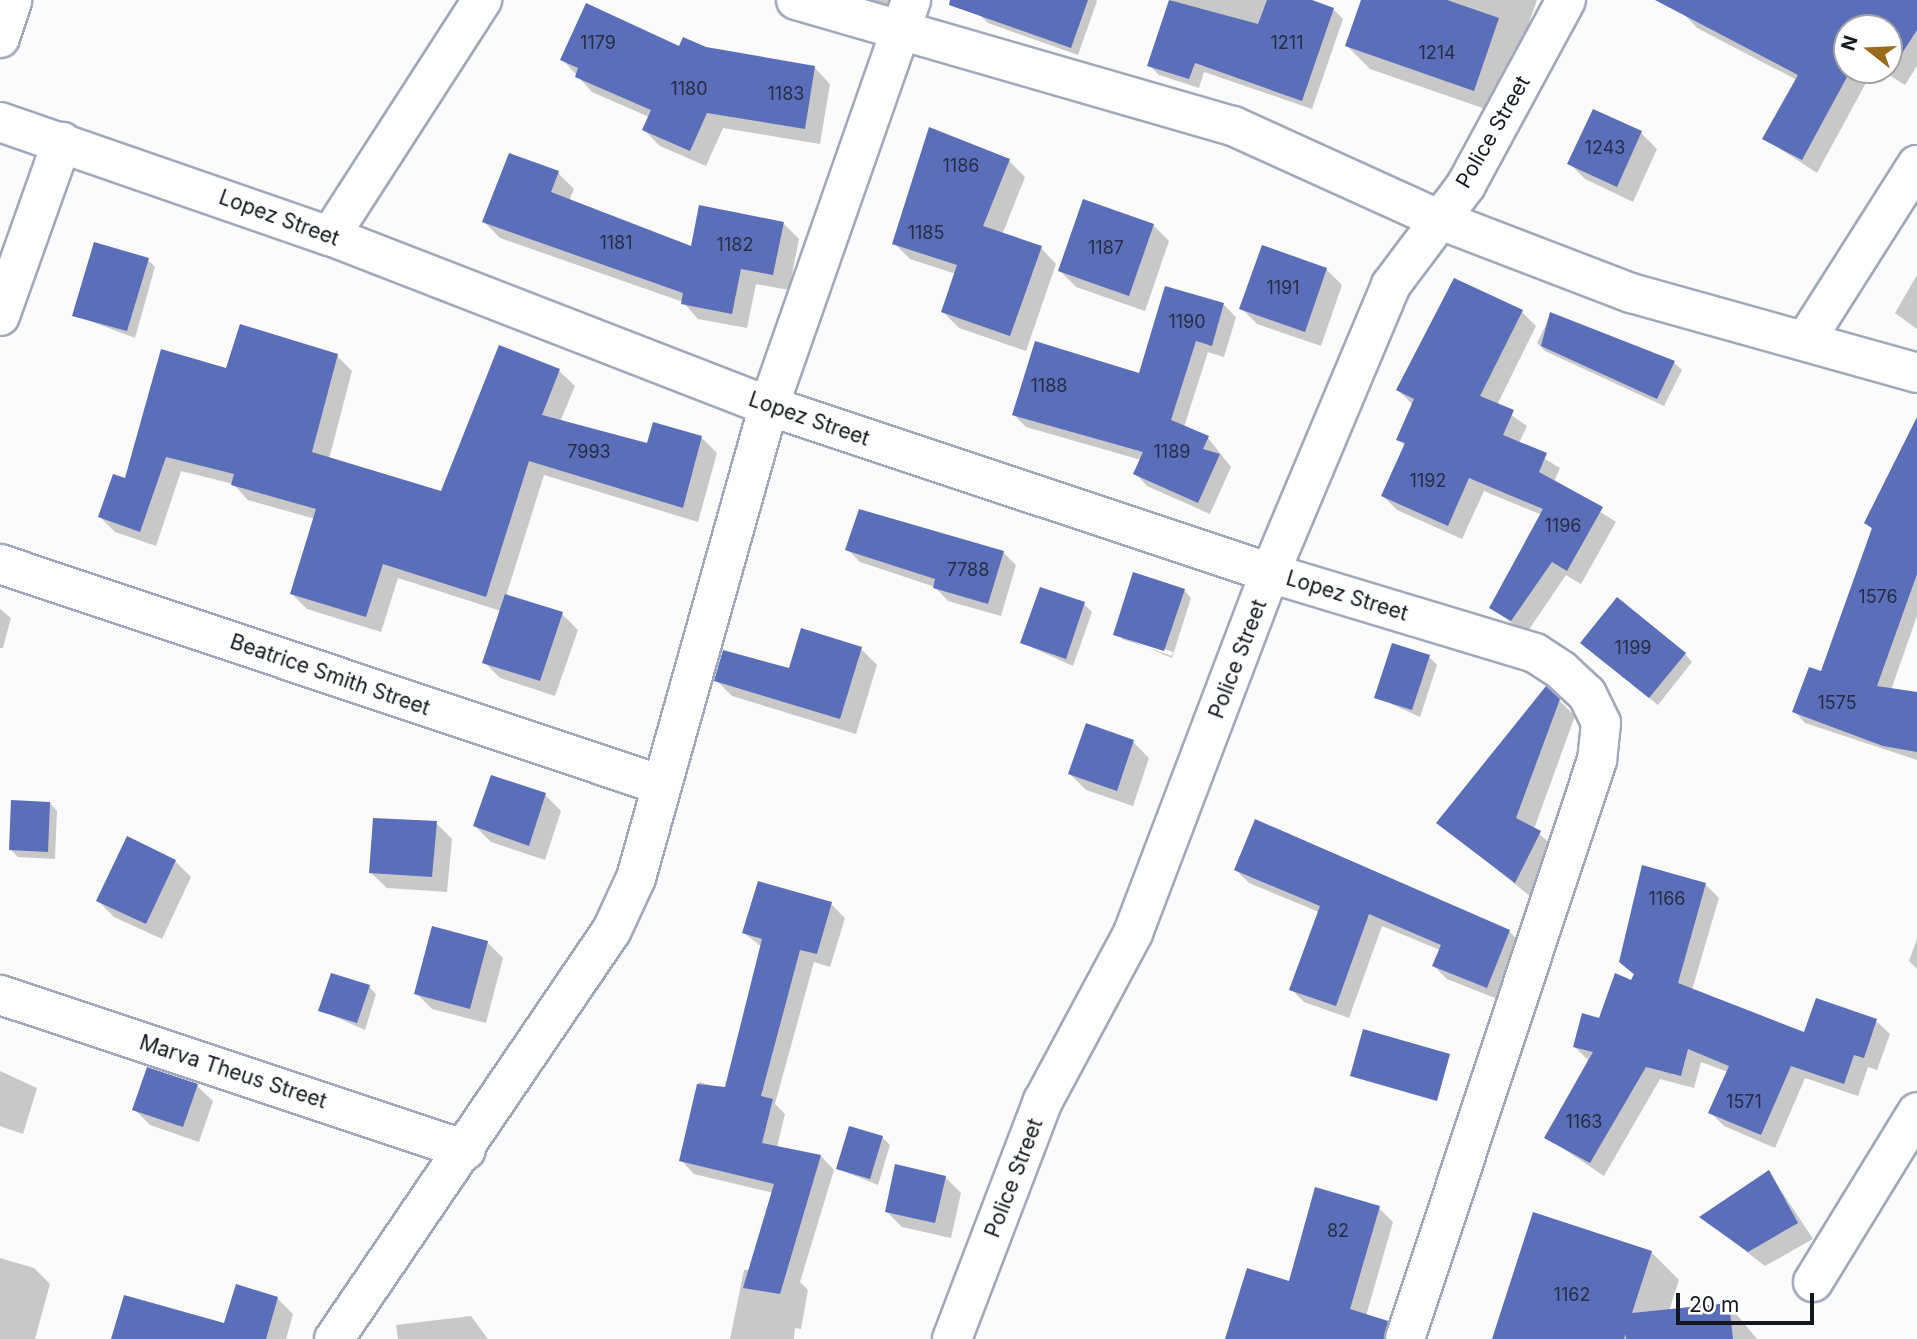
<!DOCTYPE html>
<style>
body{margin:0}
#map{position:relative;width:1917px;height:1339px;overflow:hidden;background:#fbfbfb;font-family:Inter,sans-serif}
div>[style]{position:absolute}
.shadow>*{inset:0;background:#0003}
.building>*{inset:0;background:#5b6eb9}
.roads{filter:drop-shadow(2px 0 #a2a8bb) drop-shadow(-2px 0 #a2a8bb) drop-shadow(0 2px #a2a8bb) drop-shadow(0 -2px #a2a8bb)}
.street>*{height:38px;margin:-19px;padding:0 19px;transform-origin:19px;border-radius:19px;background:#fff}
.secondary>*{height:38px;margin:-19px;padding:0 19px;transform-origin:19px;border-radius:19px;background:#fff}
span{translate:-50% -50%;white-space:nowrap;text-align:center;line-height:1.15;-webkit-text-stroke:6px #fff;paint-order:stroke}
.number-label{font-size:18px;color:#262d44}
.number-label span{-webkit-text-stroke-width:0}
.street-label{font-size:21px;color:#14171d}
.north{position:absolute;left:1833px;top:14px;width:70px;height:70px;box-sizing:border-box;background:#fff;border:2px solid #a1a2a5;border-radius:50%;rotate:288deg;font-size:19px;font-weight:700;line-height:28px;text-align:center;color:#14171d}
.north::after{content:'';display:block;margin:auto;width:24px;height:32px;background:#9a6a1c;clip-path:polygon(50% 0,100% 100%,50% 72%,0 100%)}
.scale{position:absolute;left:1676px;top:1293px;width:138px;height:32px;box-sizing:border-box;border:4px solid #14171d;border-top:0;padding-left:9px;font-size:21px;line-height:24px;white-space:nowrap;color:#14171d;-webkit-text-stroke:5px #fff;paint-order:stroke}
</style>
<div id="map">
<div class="shadow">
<div style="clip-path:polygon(871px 0,895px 0,892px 8px)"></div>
<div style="clip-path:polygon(985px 0,1096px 0,1097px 1px,1078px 55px,988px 23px,980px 15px)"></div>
<div style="clip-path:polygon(1171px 0,1306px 0,1333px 9px,1343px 19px,1312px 109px,1204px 72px,1199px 88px,1159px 75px,1149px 65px)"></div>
<div style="clip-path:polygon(1363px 0,1537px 0,1497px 113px,1370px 69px,1347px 46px)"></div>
<div style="clip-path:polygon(1690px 0,1917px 0,1917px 66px,1905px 85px,1881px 70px,1889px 70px,1889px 28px,1847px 28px,1847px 70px,1873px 70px,1817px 173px,1765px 139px,1797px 80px,1697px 28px,1683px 13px)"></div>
<div style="clip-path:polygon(680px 48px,815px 68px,830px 84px,820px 144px,723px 128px,706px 166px,660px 146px,644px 130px,649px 117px,592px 92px,562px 59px)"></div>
<div style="clip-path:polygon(1594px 111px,1641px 133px,1657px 149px,1633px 202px,1585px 179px,1569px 163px)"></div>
<div style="clip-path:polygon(1009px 161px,1025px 177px,1002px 235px,1041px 248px,1056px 264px,1026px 351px,959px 328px,943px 312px,956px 274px,910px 259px,894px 243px)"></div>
<div style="clip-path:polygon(558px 173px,574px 189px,569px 201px,693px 248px,783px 223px,799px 239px,789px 290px,756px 284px,747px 328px,698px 319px,683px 302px,500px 238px,484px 222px)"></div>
<div style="clip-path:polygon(1153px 225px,1169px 241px,1145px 311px,1076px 287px,1060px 271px)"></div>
<div style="clip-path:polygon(148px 260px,155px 267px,135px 338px,74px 315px)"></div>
<div style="clip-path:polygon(1326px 269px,1342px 285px,1321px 346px,1257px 324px,1241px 308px)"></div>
<div style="clip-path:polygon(1917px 275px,1917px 329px,1895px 313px)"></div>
<div style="clip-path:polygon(1167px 288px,1224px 305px,1236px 317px,1224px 357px,1208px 352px,1184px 427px,1208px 438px,1231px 467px,1210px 514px,1147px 486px,1135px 473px,1141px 460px,1026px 427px,1014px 415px,1140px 375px)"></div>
<div style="clip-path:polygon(1522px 312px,1536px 326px,1497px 405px,1527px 426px,1519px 443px,1560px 468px,1554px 482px,1616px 522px,1581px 584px,1566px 575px,1526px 634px,1491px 607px,1542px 515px,1484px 491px,1462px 539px,1397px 510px,1383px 496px,1405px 446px,1398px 439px,1412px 404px,1398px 390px)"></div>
<div style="clip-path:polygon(1551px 314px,1674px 363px,1682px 370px,1664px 406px,1545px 351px,1537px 343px)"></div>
<div style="clip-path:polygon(337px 356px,352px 371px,329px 459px,442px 493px,559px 371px,575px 386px,560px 422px,648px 445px,702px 438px,717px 453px,698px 522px,544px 475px,506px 596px,562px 614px,578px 630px,555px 696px,500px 678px,484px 662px,501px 611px,398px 578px,381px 632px,307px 609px,292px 594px,315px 519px,248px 500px,233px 484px,181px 471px,156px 546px,115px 532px,100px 517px,227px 370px)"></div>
<div style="clip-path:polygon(1917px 426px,1917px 616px,1891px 690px,1917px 694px,1917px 760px,1805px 723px,1794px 711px,1822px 674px,1873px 530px,1866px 523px)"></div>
<div style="clip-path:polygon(847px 549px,1003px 552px,1016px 565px,1001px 616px,948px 601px,935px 587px,860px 562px)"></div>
<div style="clip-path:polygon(evenodd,1184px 590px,1191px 598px,1172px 658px,1115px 634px,1184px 590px,1122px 635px,1173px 652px,1172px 656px,1122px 639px,1122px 635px)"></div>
<div style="clip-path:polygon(1084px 604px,1092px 612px,1073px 666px,1022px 643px)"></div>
<div style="clip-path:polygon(0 609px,11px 618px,3px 648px,0 648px)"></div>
<div style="clip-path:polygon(861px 649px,877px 665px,856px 734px,732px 696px,716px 680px,790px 670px)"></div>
<div style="clip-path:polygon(1590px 650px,1685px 654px,1692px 662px,1658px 705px)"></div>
<div style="clip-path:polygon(1429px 657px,1437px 665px,1420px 717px,1376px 697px)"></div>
<div style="clip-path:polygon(1559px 700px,1575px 716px,1534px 829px,1556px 849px,1531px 897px,1439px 823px)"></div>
<div style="clip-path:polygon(1087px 725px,1133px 742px,1149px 758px,1133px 806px,1086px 790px,1070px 774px)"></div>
<div style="clip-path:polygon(492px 777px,545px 795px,561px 811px,545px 860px,491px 842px,475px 826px)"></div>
<div style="clip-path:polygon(50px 803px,57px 811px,55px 859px,18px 857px,11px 850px)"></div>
<div style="clip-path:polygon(436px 823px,452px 839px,447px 892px,387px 888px,371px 873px)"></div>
<div style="clip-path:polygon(175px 861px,191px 877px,162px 939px,114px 917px,98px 901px)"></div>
<div style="clip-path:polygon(1236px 870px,1509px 931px,1522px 944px,1500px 1000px,1447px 979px,1434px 966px,1440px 950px,1382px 926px,1349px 1018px,1304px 1002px,1291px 989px,1319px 912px,1249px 883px)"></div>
<div style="clip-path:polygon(1705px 884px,1719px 898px,1692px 990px,1805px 1035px,1876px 1021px,1890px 1034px,1877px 1070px,1868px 1067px,1858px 1096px,1805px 1078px,1775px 1148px,1724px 1126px,1710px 1112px,1728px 1072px,1701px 1062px,1694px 1088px,1660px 1079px,1604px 1176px,1546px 1137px,1588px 1060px,1575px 1047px,1635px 976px,1620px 962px)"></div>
<div style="clip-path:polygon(831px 904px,845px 918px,830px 967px,814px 962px,775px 1104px,785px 1114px,777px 1147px,821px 1156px,834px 1170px,800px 1282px,808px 1290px,801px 1329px,795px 1328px,794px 1339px,730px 1339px,744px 1270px,750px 1270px,774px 1193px,694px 1174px,681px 1160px,699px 1082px,726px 1089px,762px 947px,744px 933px)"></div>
<div style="clip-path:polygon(1917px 939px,1917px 969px,1909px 961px)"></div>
<div style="clip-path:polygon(487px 942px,503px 958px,486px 1023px,432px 1009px,416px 993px)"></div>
<div style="clip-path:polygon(369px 987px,376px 994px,365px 1030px,320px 1010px)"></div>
<div style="clip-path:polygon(0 1071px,37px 1088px,23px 1134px,0 1126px)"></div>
<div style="clip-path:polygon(197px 1086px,213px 1101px,199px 1142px,150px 1125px,134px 1109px)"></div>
<div style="clip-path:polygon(882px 1137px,890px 1145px,878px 1185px,838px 1169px)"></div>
<div style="clip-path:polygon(1769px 1172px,1813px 1239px,1765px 1266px,1702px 1217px)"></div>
<div style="clip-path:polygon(945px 1177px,961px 1193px,951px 1238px,902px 1227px,886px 1211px)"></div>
<div style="clip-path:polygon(1379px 1208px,1393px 1222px,1366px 1316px,1390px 1333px,1388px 1339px,1226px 1339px)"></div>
<div style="clip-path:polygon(1651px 1252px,1679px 1280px,1669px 1311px,1728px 1304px,1757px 1339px,1494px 1339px)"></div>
<div style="clip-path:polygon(0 1258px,34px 1268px,50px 1284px,35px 1339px,0 1339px)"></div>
<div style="clip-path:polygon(277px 1298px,293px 1314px,286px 1339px,221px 1339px)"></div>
<div style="clip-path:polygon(471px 1316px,488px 1339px,398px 1339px,396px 1325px)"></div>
</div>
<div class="building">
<div style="clip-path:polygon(950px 0,1088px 0,1071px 48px,949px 5px)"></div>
<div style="clip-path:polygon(1169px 0,1258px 24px,1267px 0,1312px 0,1334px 8px,1302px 101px,1195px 63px,1189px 79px,1147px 66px)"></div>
<div style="clip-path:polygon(1361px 0,1447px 0,1499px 18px,1474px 91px,1345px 46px)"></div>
<div style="clip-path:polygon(1655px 0,1917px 0,1917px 30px,1890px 72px,1889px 28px,1847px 28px,1847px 77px,1802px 160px,1762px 139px,1798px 75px)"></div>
<div style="clip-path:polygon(586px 3px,679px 46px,683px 37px,706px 47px,815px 66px,805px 129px,707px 113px,690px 151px,642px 130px,651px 110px,575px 77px,578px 68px,560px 60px)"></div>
<div style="clip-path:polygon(1593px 109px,1642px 131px,1617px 187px,1567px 164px)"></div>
<div style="clip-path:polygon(929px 127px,1010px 159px,983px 226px,1042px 246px,1010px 336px,941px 312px,957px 265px,892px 244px)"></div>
<div style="clip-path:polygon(509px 153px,559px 171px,551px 192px,691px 246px,699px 205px,784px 222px,773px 275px,741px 269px,732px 314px,681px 304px,683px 293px,482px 222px)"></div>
<div style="clip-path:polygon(1083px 199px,1154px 224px,1129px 296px,1058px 271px)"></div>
<div style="clip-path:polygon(94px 242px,149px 258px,127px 331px,72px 316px)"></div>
<div style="clip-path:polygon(1262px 245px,1327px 268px,1305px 332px,1239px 309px)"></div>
<div style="clip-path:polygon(1454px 278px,1523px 310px,1480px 396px,1514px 410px,1503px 435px,1547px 453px,1539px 472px,1603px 507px,1567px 571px,1552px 562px,1511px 621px,1489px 608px,1543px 509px,1469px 478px,1448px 526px,1381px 496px,1405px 443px,1396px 440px,1414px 399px,1396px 390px)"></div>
<div style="clip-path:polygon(1165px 286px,1224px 303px,1212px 346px,1196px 341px,1171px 420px,1209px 436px,1203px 449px,1220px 454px,1198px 503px,1133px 474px,1143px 452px,1012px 415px,1035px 341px,1139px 373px)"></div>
<div style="clip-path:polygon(1550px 312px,1675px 361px,1657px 399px,1541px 346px)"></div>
<div style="clip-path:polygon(240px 324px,338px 354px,312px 452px,441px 491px,499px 345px,560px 369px,542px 415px,647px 443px,653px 422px,702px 436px,683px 508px,529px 461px,486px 597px,383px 564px,366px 617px,290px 594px,316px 509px,231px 485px,234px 474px,166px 457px,140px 532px,98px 517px,113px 474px,125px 478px,161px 349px,226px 368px)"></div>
<div style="clip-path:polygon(1917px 417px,1917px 574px,1877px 686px,1917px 692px,1917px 752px,1883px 746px,1792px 712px,1809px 667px,1821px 671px,1872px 528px,1864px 523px)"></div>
<div style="clip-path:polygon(859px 509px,1004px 551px,988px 604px,933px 588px,935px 579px,845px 550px)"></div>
<div style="clip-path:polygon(1133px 572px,1185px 589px,1164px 651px,1113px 635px)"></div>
<div style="clip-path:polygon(1040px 587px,1085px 602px,1066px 659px,1020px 643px)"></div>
<div style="clip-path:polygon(505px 594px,563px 612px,540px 681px,482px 663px)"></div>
<div style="clip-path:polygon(1617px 597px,1686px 653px,1649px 698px,1580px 643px)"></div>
<div style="clip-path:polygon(801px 628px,862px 647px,840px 719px,714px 681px,723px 650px,789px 668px)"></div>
<div style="clip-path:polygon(1392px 643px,1430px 655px,1412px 710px,1374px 698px)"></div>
<div style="clip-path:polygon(1546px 686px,1560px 699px,1516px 818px,1541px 831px,1515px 883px,1436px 823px)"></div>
<div style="clip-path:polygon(1086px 723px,1134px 740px,1117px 791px,1068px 774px)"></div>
<div style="clip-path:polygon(491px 775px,546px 793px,529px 846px,473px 826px)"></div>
<div style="clip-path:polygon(11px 800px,50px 802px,48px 852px,9px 850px)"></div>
<div style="clip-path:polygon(373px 818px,437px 821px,432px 877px,369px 873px)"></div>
<div style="clip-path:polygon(1255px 819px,1510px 930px,1487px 988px,1432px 966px,1441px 945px,1369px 914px,1336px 1006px,1289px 990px,1320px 906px,1234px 870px)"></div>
<div style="clip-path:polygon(127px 836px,176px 860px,146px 924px,96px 901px)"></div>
<div style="clip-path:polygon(1642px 865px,1706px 883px,1678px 983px,1804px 1032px,1816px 998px,1877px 1019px,1864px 1058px,1854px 1055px,1844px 1084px,1791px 1066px,1761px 1135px,1708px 1113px,1729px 1066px,1688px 1049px,1681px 1076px,1646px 1067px,1590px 1163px,1544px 1138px,1593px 1052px,1573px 1047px,1582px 1013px,1599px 1018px,1615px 973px,1631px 980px,1634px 974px,1619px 962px)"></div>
<div style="clip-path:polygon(758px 881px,832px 902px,817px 954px,800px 950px,761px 1096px,773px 1099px,762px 1143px,821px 1155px,780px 1294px,743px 1288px,774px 1184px,679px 1161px,697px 1084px,725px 1087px,762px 939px,742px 933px)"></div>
<div style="clip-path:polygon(432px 926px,488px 941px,470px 1009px,414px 994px)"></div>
<div style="clip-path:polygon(331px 973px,370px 985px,357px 1023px,318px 1011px)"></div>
<div style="clip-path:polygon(1363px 1029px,1450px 1054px,1437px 1101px,1350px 1076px)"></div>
<div style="clip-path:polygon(147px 1067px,198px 1084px,183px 1127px,132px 1110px)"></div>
<div style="clip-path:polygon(849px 1126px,883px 1136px,870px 1179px,836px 1169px)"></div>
<div style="clip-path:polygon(895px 1164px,946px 1176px,935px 1223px,885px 1212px)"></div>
<div style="clip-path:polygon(1769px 1170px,1798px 1223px,1748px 1252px,1699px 1217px)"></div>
<div style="clip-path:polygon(1315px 1187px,1380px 1206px,1350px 1309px,1388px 1321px,1384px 1339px,1225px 1339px,1247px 1268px,1289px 1281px)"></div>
<div style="clip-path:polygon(1533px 1212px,1652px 1251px,1632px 1313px,1729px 1303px,1733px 1339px,1626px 1339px,1626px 1334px,1624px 1339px,1492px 1339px)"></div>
<div style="clip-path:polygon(236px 1284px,278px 1297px,266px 1339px,111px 1339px,124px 1295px,224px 1323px)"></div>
</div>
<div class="roads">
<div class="street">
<div style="left:796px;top:0;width:455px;rotate:16.1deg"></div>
<div style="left:1233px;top:126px;width:225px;rotate:24.4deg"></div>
<div style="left:1438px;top:219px;width:207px;rotate:21deg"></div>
<div style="left:1631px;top:293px;width:297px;rotate:15.6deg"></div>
<div style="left:0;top:38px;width:40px;rotate:-72deg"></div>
<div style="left:1807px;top:338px;width:205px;rotate:-57.6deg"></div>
<div style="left:0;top:564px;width:697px;rotate:18.49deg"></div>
<div style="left:0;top:995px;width:491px;rotate:18.4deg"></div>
<div style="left:1813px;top:1282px;width:199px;rotate:-58.5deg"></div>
<div style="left:334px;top:1339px;width:492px;rotate:-55.8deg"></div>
<div style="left:611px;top:932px;width:60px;rotate:-65.2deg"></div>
<div style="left:636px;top:878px;width:490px;rotate:-74.3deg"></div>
<div style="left:769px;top:406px;width:430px;rotate:-70.7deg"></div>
<div style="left:952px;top:1339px;width:255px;rotate:-69.1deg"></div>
<div style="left:1043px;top:1101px;width:191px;rotate:-61.8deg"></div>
<div style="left:1133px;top:933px;width:385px;rotate:-69.2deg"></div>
<div style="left:1270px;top:573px;width:312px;rotate:-67.2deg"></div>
<div style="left:1391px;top:285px;width:125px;rotate:-53.1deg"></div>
<div style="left:1466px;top:185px;width:210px;rotate:-61.6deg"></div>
</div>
<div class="secondary">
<div style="left:0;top:122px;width:349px;rotate:19.1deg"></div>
<div style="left:330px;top:236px;width:471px;rotate:21.2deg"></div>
<div style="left:769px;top:406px;width:528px;rotate:18.43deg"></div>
<div style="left:1270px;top:573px;width:277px;rotate:16.8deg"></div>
<div style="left:1535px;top:653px;width:31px;rotate:33deg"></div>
<div style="left:1561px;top:670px;width:35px;rotate:43deg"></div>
<div style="left:1587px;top:694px;width:32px;rotate:64deg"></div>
<div style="left:1601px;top:723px;width:37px;rotate:96deg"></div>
<div style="left:1597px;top:760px;width:610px;rotate:108.35deg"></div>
<div style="left:330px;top:236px;width:281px;rotate:-57.2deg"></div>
<div style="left:0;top:316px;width:185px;rotate:-70.4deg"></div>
</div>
</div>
<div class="number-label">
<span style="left:598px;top:43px">1179</span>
<span style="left:1287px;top:43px">1211</span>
<span style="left:1437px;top:53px">1214</span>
<span style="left:689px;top:89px">1180</span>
<span style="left:786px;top:94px">1183</span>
<span style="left:1605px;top:148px">1243</span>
<span style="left:961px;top:166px">1186</span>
<span style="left:926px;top:233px">1185</span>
<span style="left:616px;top:243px">1181</span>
<span style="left:735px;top:245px">1182</span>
<span style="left:1106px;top:248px">1187</span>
<span style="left:1283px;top:288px">1191</span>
<span style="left:1187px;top:322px">1190</span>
<span style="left:1049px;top:386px">1188</span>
<span style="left:589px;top:452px">7993</span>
<span style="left:1172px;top:452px">1189</span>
<span style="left:1428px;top:481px">1192</span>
<span style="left:1563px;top:526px">1196</span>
<span style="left:968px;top:570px">7788</span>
<span style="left:1878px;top:597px">1576</span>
<span style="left:1633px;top:648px">1199</span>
<span style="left:1837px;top:703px">1575</span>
<span style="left:1667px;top:899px">1166</span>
<span style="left:1744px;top:1102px">1571</span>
<span style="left:1584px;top:1122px">1163</span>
<span style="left:1338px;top:1231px">82</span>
<span style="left:1572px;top:1295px">1162</span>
</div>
<div class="street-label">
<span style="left:1493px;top:132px;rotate:-60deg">Police Street</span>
<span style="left:279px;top:218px;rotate:20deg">Lopez Street</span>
<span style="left:809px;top:419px;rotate:19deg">Lopez Street</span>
<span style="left:1347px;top:596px;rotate:17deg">Lopez Street</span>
<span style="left:1238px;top:659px;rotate:-69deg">Police Street</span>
<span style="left:330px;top:675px;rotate:19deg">Beatrice Smith Street</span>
<span style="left:233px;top:1072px;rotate:18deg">Marva Theus Street</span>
<span style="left:1014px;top:1178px;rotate:-69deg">Police Street</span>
</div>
<div class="north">N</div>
<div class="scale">20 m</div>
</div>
